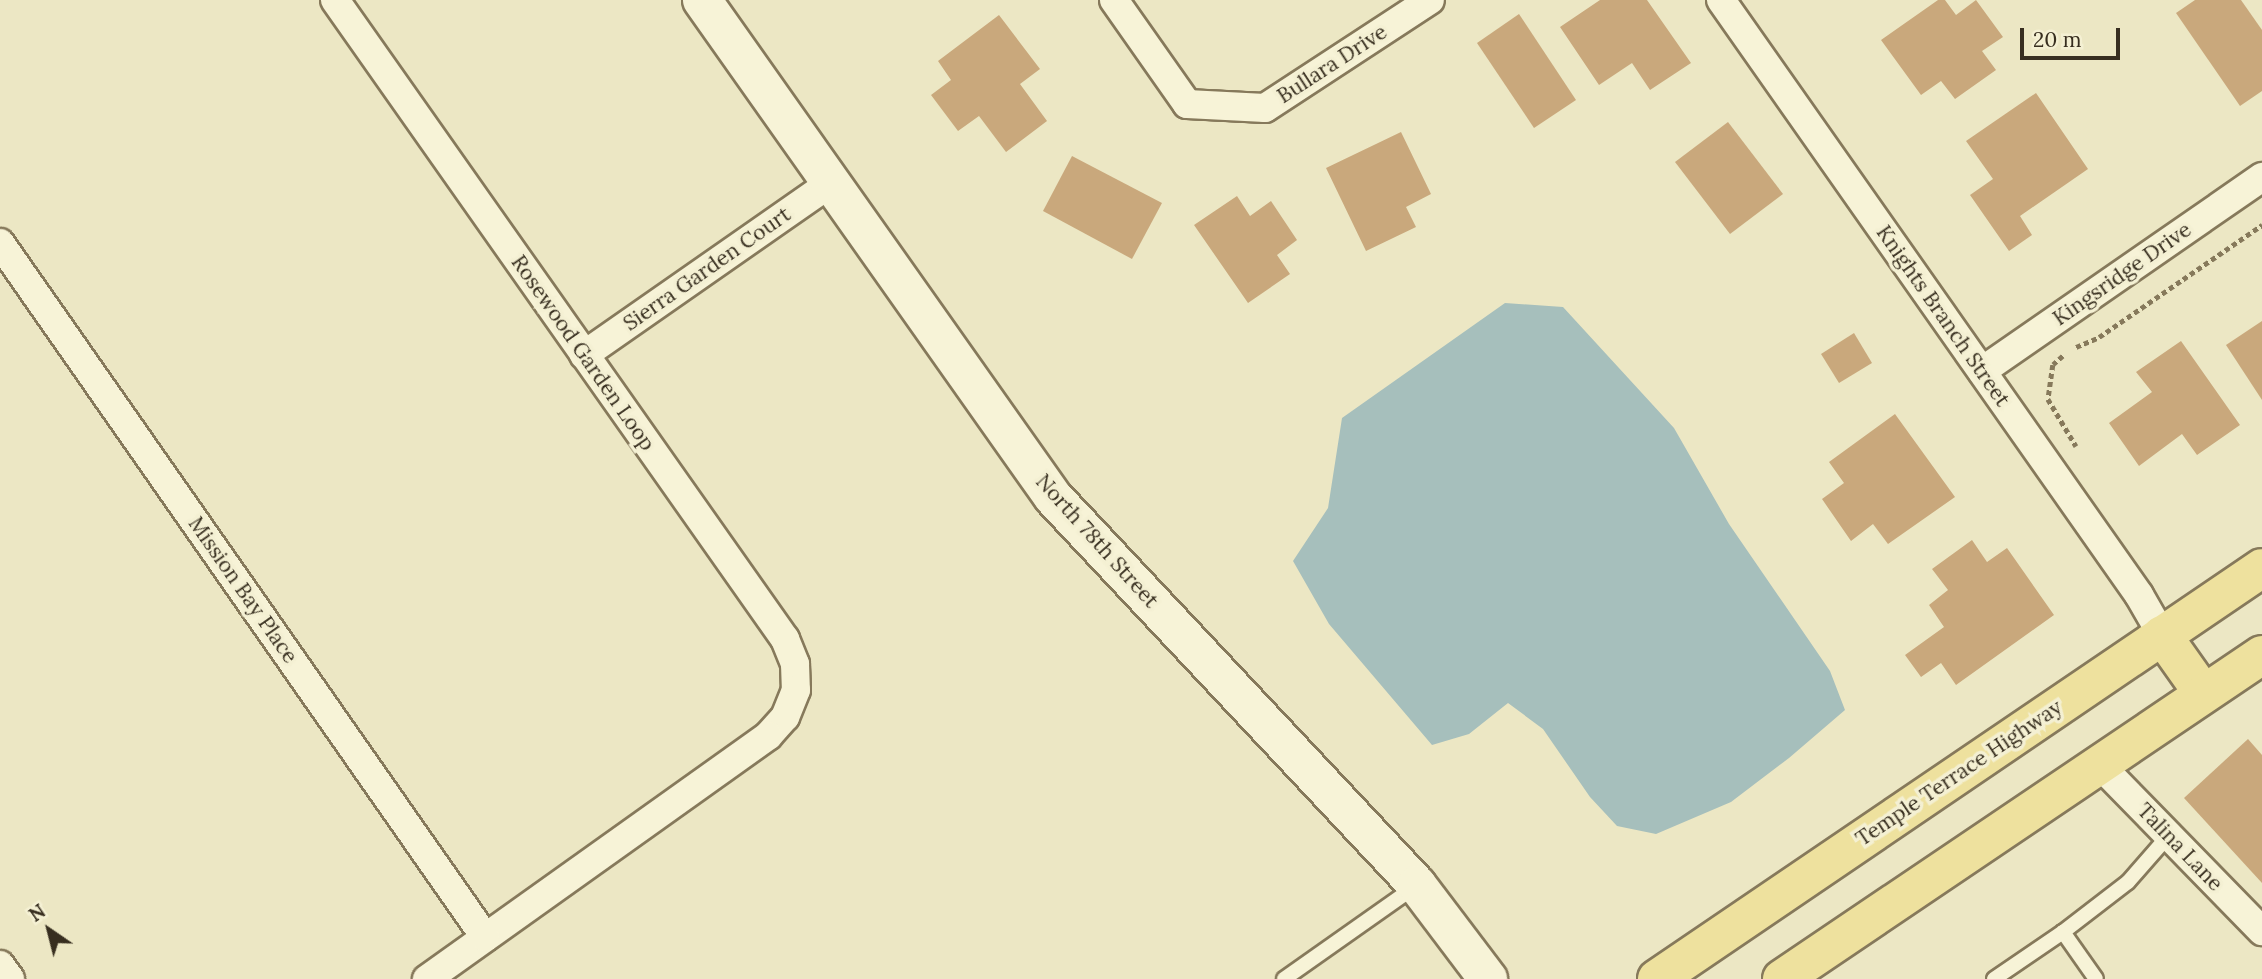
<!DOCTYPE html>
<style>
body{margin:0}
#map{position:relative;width:2262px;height:979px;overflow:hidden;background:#ece7c4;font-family:Lora,serif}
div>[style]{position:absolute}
.water>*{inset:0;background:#a6bfbc}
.building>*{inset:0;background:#c9a87c}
.path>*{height:4.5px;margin-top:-2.25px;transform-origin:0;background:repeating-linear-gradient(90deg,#86795b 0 5px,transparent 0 8.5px)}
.roads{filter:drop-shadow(2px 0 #86795b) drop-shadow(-2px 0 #86795b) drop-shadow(0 2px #86795b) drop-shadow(0 -2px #86795b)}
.lane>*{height:14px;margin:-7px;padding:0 7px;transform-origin:7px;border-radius:7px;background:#f7f3d7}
.street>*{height:28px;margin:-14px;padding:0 14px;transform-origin:14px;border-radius:14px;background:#f7f3d7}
.secondary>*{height:38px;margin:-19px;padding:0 19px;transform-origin:19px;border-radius:19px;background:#f7f3d7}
.primary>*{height:38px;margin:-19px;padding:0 19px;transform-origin:19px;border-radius:19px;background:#eee19e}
span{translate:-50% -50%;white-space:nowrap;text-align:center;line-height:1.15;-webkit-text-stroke:7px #f4f0d3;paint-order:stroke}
.street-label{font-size:21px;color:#372e1f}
.north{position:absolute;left:14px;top:895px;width:70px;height:70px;-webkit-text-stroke:5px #f4f0d3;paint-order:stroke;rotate:325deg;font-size:19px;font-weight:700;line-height:28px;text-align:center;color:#372e1f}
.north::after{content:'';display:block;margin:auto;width:24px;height:32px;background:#372e1f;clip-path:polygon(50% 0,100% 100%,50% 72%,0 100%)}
.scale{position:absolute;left:2020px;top:28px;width:100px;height:32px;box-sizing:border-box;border:4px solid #372e1f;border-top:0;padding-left:9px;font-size:21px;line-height:24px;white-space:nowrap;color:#372e1f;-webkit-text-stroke:5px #f4f0d3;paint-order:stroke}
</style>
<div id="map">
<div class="water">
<div style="clip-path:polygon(1505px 303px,1563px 307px,1674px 428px,1729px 524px,1830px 671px,1845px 710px,1789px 758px,1731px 802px,1656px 834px,1617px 826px,1590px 797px,1543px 729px,1508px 703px,1469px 734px,1432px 745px,1329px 624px,1293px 561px,1328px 508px,1342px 418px)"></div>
</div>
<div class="building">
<div style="clip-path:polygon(1600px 0,1647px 0,1691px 63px,1650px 90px,1632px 63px,1599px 85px,1560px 27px)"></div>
<div style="clip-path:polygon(1938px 0,1945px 0,1956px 15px,1976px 0,2003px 37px,1982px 51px,1996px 70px,1955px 99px,1941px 81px,1921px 95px,1881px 40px)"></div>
<div style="clip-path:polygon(2195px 0,2241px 0,2262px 30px,2262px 91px,2240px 106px,2176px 13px)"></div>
<div style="clip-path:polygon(1519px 14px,1576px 100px,1534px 128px,1477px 43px)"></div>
<div style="clip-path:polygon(999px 15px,1040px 69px,1020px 84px,1047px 121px,1006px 152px,979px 116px,958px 131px,931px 95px,951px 80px,938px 61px)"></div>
<div style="clip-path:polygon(2036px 93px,2088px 169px,2020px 216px,2032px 235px,2009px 251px,1970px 195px,1993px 179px,1966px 141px)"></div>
<div style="clip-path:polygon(1728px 122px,1783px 194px,1730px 234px,1675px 162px)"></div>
<div style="clip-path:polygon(1401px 132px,1431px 194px,1406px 207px,1416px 227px,1366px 251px,1326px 168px)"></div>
<div style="clip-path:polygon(1072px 156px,1162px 203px,1132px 259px,1043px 211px)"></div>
<div style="clip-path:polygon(1237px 196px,1250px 216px,1271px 201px,1297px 240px,1277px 255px,1290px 274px,1248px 303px,1194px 225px)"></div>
<div style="clip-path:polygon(2262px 321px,2262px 400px,2226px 345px)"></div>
<div style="clip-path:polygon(1854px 333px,1872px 363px,1839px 383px,1821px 354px)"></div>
<div style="clip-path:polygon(2181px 341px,2240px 425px,2197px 455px,2182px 434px,2139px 466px,2109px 423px,2152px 392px,2136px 372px)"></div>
<div style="clip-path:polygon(1895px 414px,1955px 497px,1888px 544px,1873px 524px,1851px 541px,1822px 499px,1844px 483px,1829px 462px)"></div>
<div style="clip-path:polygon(1972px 540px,1987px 562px,2007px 548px,2054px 615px,1956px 685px,1941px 663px,1921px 677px,1905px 655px,1944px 627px,1929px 605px,1948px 590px,1932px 569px)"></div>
<div style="clip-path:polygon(2248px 739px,2262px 755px,2262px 883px,2184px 798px)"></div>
</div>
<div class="path">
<div style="left:2076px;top:347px;width:25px;rotate:-23deg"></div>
<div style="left:2099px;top:337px;width:198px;rotate:-34.5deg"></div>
<div style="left:2063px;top:356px;width:13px;rotate:138deg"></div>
<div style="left:2053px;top:365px;width:34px;rotate:98deg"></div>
<div style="left:2048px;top:399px;width:55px;rotate:59.2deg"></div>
</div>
<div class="roads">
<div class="lane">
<div style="left:2063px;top:932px;width:82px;rotate:-37.6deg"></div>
<div style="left:2128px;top:882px;width:62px;rotate:-48.9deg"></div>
<div style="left:1284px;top:979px;width:161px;rotate:-35.2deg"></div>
<div style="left:1994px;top:979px;width:83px;rotate:-34.3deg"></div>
<div style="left:2063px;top:932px;width:57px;rotate:54.9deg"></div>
</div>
<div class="street">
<div style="left:335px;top:0;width:782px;rotate:54.85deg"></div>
<div style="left:785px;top:639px;width:27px;rotate:68deg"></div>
<div style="left:795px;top:664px;width:26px;rotate:88deg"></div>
<div style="left:796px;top:690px;width:29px;rotate:112deg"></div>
<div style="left:785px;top:717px;width:25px;rotate:132deg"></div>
<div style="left:768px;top:736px;width:419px;rotate:144.5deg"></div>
<div style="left:1114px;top:0;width:127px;rotate:54.9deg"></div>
<div style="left:1187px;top:104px;width:78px;rotate:2.9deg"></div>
<div style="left:1265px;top:108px;width:197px;rotate:-33.2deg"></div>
<div style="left:1721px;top:0;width:727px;rotate:54.91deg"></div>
<div style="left:2139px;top:595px;width:46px;rotate:60.1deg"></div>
<div style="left:0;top:243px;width:847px;rotate:55.05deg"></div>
<div style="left:584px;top:355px;width:301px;rotate:-34.9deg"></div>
<div style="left:1982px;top:371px;width:341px;rotate:-34.7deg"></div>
<div style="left:2098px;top:763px;width:235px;rotate:45.7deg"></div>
<div style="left:0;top:965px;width:17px;rotate:54deg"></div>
</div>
<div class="secondary">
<div style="left:702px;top:0;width:608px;rotate:54.77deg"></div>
<div style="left:1053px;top:497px;width:532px;rotate:46.83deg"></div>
<div style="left:1417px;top:885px;width:118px;rotate:52.9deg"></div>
</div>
<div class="primary">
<div style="left:2162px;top:635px;width:71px;rotate:54.7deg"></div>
<div style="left:1657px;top:979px;width:731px;rotate:-34.19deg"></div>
<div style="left:1782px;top:979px;width:579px;rotate:-34.02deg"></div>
</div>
</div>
<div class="street-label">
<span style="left:1332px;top:64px;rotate:-33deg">Bullara Drive</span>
<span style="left:707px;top:269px;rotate:-35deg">Sierra Garden Court</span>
<span style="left:2122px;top:274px;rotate:-35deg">Kingsridge Drive</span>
<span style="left:1943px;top:316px;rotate:55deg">Knights Branch Street</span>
<span style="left:583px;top:353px;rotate:55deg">Rosewood Garden Loop</span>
<span style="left:1097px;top:541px;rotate:48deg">North 78th Street</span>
<span style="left:243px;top:590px;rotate:55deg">Mission Bay Place</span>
<span style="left:1959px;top:773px;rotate:-34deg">Temple Terrace Highway</span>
<span style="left:2180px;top:847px;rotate:46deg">Talina Lane</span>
</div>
<div class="north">N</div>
<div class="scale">20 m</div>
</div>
